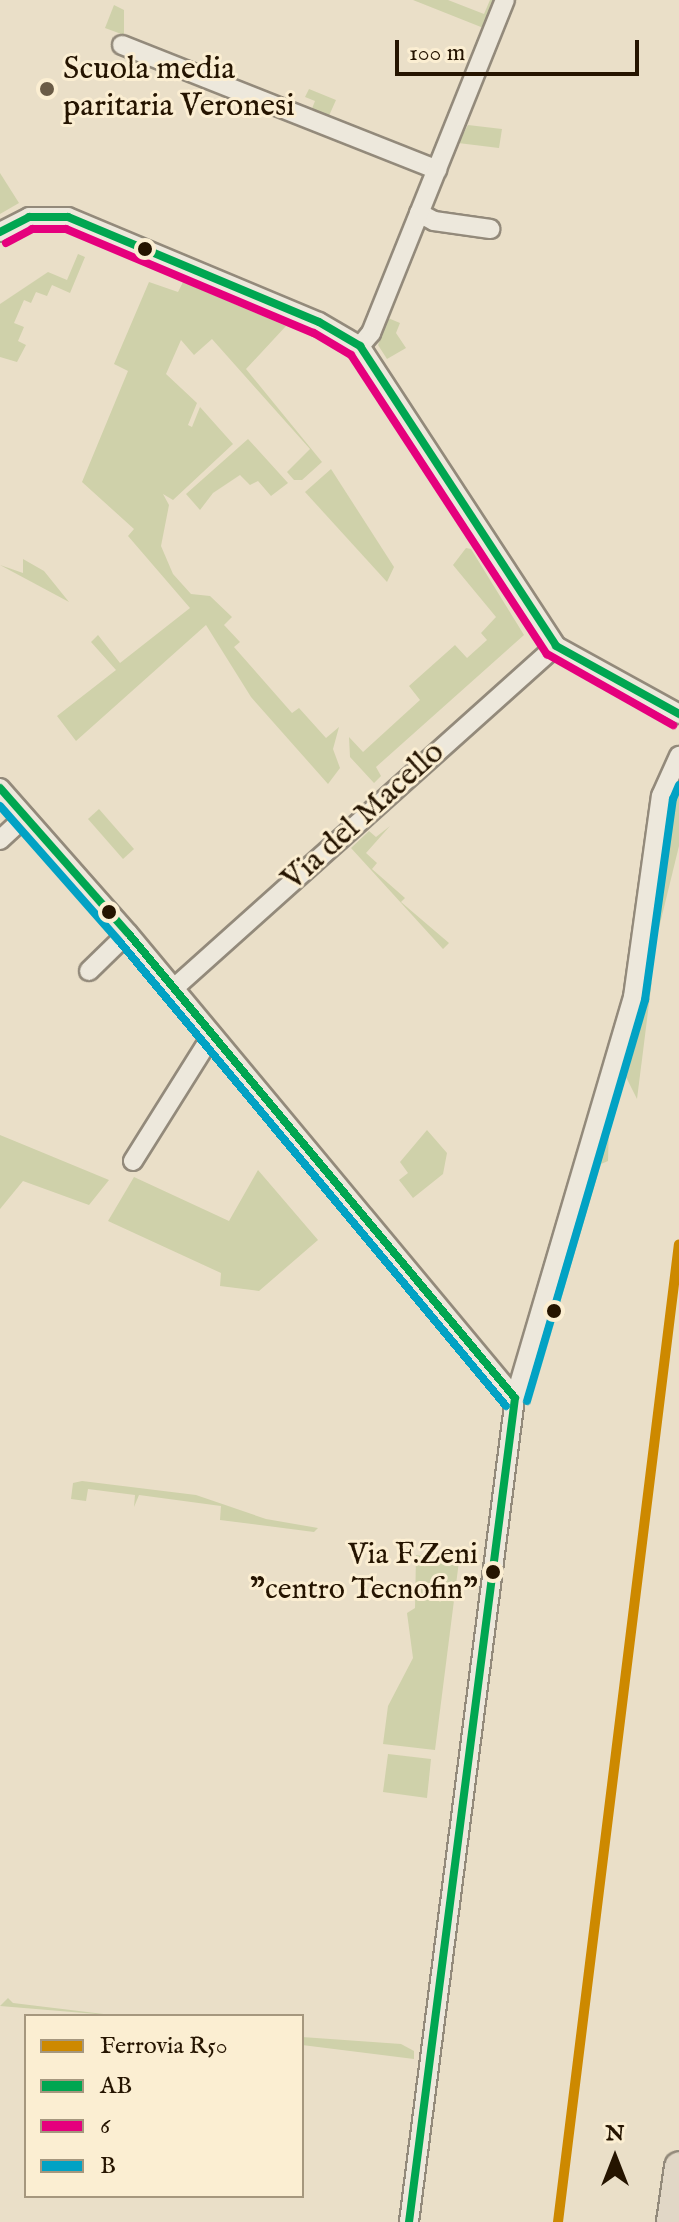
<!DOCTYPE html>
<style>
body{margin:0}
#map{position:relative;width:679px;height:2222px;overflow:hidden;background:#eadfc8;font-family:"IM FELL English",serif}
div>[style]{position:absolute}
.green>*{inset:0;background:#cfd1aa}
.roads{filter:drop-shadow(2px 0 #938a7b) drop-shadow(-2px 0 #938a7b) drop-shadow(0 2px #938a7b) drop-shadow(0 -2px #938a7b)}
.street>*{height:18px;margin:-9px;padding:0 9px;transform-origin:9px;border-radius:9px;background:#ede8dc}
.primary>*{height:28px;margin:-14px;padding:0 14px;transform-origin:14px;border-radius:14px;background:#e1d7c6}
.bus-1>*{height:8px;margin:-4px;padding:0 4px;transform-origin:4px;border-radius:4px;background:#00a651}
.bus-2>*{height:8px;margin:-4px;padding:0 4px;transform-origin:4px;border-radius:4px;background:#e5007d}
.bus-3>*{height:8px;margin:-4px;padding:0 4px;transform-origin:4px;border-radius:4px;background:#02a2c4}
.rail-1>*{height:10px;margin:-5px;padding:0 5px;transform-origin:5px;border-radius:5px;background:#cd8900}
.dots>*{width:22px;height:22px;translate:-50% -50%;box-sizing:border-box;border:4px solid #fbeed2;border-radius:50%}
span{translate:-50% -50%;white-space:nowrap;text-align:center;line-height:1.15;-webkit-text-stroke:6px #fbeed2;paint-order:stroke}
.bus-label{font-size:30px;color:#251400}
.right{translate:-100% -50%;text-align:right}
.poi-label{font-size:32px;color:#251400}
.left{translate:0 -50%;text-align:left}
.street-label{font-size:32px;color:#251400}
.legend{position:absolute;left:24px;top:2014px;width:280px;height:184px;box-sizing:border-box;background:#fbeed2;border:2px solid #a5977e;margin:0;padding:10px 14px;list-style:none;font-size:24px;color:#251400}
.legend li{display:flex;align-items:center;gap:16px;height:40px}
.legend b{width:40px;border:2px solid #a5977e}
.north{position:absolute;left:575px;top:2118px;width:80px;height:80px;-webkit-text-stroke:6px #fbeed2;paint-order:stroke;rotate:0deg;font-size:22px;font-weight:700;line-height:32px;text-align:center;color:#251400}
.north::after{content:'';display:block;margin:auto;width:28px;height:36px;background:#251400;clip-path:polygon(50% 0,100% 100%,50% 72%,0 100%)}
.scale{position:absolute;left:395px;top:40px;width:244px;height:36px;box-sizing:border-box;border:4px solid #251400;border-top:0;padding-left:10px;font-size:24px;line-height:28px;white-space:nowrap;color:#251400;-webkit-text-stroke:6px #fbeed2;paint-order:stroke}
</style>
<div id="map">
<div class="green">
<div style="clip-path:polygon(413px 0,448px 0,484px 14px,490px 0,497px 0,486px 29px)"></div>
<div style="clip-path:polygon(114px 5px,124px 10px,124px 35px,105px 28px)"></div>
<div style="clip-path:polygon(309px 89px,336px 100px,328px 118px,311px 111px,315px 101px,305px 97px)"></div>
<div style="clip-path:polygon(468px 125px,502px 129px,499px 148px,458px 143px)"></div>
<div style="clip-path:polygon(0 173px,19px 203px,0 214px)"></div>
<div style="clip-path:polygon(78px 254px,85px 257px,70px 293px,52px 285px,47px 296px,36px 292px,31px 303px,24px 300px,14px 323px,24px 327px,18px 341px,26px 345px,17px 362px,0 357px,0 304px,48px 272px,67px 280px)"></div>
<div style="clip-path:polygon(149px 282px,178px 292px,183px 282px,286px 326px,246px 369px,322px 462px,302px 480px,294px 480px,287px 472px,310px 449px,212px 339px,194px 355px,181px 340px,166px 374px,197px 403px,188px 425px,192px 427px,200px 407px,233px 444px,173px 500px,163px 494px,169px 505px,161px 546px,173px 574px,191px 594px,210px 596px,232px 617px,224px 625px,240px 642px,234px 647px,292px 713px,299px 708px,326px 738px,339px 727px,333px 749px,340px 768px,328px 784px,251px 697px,206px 625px,76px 741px,57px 716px,116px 670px,91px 642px,98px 635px,120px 663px,190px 608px,128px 536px,134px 529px,82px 482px,128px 371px,114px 364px)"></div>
<div style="clip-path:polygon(388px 318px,400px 323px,396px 333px,406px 348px,387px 359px,378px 345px)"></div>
<div style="clip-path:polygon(248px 439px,288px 483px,271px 496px,258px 481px,250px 485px,240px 475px,213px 493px,200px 510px,186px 494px)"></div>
<div style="clip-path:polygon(331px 469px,394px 567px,387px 582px,305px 492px)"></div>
<div style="clip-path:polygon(466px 548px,471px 549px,524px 635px,376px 767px,381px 776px,374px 783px,350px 757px,349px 737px,363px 752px,420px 700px,409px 686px,455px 645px,467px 658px,487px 640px,481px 633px,496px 617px,453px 565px)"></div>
<div style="clip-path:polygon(23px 559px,44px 571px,69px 602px,0 565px,23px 573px)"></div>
<div style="clip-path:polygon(679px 789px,679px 846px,658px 932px,671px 818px)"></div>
<div style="clip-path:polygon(99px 809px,134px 849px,123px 859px,88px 819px)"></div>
<div style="clip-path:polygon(390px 826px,366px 853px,377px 863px,372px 869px,405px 898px,401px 902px,449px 943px,443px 949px,351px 848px,369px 831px,376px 837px)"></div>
<div style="clip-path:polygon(652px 980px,637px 1099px,625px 1075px)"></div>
<div style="clip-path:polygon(609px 1123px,608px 1161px,601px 1164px,560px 1302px,565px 1315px,552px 1315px)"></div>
<div style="clip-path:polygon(427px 1130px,447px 1153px,443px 1174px,413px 1198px,399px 1180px,408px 1173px,400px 1162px)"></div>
<div style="clip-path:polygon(0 1135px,34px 1149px,109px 1180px,89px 1205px,23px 1181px,0 1209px)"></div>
<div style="clip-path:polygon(258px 1170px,318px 1240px,259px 1291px,220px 1286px,221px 1273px,108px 1221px,134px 1177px,229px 1221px)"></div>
<div style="clip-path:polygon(82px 1481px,196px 1495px,266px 1519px,318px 1528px,314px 1532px,220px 1520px,221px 1506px,139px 1495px,134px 1507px,135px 1495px,88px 1489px,86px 1501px,71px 1499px,73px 1483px)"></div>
<div style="clip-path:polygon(416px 1555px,459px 1561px,435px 1750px,383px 1744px,388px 1706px,413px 1658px,407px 1613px,415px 1608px)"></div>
<div style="clip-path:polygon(388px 1754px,431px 1759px,427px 1798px,383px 1792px)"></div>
<div style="clip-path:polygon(8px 1998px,13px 2003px,120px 2016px,0 2006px)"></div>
<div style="clip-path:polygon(302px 2037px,401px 2044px,414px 2051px,414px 2059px,302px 2045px)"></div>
</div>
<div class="roads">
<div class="street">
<div style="left:122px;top:45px;width:339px;rotate:21.6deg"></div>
<div style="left:419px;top:213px;width:17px;rotate:28deg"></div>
<div style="left:434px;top:221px;width:57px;rotate:8.1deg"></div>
<div style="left:0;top:232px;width:33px;rotate:-27deg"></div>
<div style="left:29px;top:217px;width:39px"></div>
<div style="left:68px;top:217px;width:272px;rotate:22.7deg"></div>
<div style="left:319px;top:322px;width:48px;rotate:30.3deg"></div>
<div style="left:360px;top:346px;width:358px;rotate:56.8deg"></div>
<div style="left:556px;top:646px;width:141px;rotate:28.9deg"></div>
<div style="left:360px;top:346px;width:17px;rotate:-50deg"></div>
<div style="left:371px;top:333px;width:359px;rotate:-68.1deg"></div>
<div style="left:0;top:788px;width:193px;rotate:48.6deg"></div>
<div style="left:128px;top:933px;width:605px;rotate:50.23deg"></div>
<div style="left:0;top:840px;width:34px;rotate:-43deg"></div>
<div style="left:89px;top:971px;width:54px;rotate:-44.3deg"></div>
<div style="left:173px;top:989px;width:514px;rotate:-41.85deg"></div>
<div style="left:133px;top:1161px;width:149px;rotate:-57.9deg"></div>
<div style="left:409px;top:2222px;width:831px;rotate:-82.67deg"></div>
<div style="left:515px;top:1398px;width:418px;rotate:-73.6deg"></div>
<div style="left:633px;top:997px;width:203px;rotate:-82.1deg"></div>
<div style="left:661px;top:796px;width:44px;rotate:-65.8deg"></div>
</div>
<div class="primary">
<div style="left:671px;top:2222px;width:56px;rotate:-81.7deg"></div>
</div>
</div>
<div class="bus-1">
<div style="left:0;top:232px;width:33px;rotate:-27deg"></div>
<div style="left:29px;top:217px;width:39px"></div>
<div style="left:68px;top:217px;width:272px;rotate:22.7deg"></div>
<div style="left:319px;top:322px;width:48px;rotate:30.3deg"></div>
<div style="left:360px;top:346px;width:358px;rotate:56.8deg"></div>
<div style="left:556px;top:646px;width:141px;rotate:28.9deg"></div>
<div style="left:0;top:788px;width:193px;rotate:48.6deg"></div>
<div style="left:128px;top:933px;width:605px;rotate:50.23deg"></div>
<div style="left:515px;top:1398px;width:831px;rotate:97.33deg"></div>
</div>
<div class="bus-2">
<div style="left:6px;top:243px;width:30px;rotate:-28deg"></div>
<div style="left:32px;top:229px;width:34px"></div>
<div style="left:66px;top:229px;width:269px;rotate:22.8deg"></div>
<div style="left:314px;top:333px;width:43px;rotate:30.7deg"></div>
<div style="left:351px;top:355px;width:358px;rotate:56.8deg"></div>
<div style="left:547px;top:654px;width:145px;rotate:29.4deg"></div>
</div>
<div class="bus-3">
<div style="left:0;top:806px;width:180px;rotate:48.6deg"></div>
<div style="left:119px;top:941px;width:605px;rotate:50.23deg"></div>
<div style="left:527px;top:1401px;width:418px;rotate:-73.6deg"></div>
<div style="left:645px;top:1000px;width:203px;rotate:-82.1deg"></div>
<div style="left:673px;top:799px;width:15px;rotate:-67deg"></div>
</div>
<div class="rail-1">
<div style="left:558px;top:2222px;width:985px;rotate:-82.95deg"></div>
</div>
<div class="dots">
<div style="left:47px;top:89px;background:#6a5b46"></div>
<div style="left:145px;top:249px;background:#251400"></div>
<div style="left:109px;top:912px;background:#251400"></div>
<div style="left:554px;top:1311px;background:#251400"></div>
<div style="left:493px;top:1572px;background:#251400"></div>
</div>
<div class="bus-label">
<span class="right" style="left:478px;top:1572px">Via F.Zeni<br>"centro Tecnofin"</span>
</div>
<div class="poi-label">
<span class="left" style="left:63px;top:89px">Scuola media<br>paritaria Veronesi</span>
</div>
<div class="street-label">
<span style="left:364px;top:817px;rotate:-42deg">Via del Macello</span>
</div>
<ul class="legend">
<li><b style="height:10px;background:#cd8900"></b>Ferrovia R50</li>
<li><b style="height:10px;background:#00a651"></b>AB</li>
<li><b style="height:10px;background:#e5007d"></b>6</li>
<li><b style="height:10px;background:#02a2c4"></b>B</li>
</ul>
<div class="north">N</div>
<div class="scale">100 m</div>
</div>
